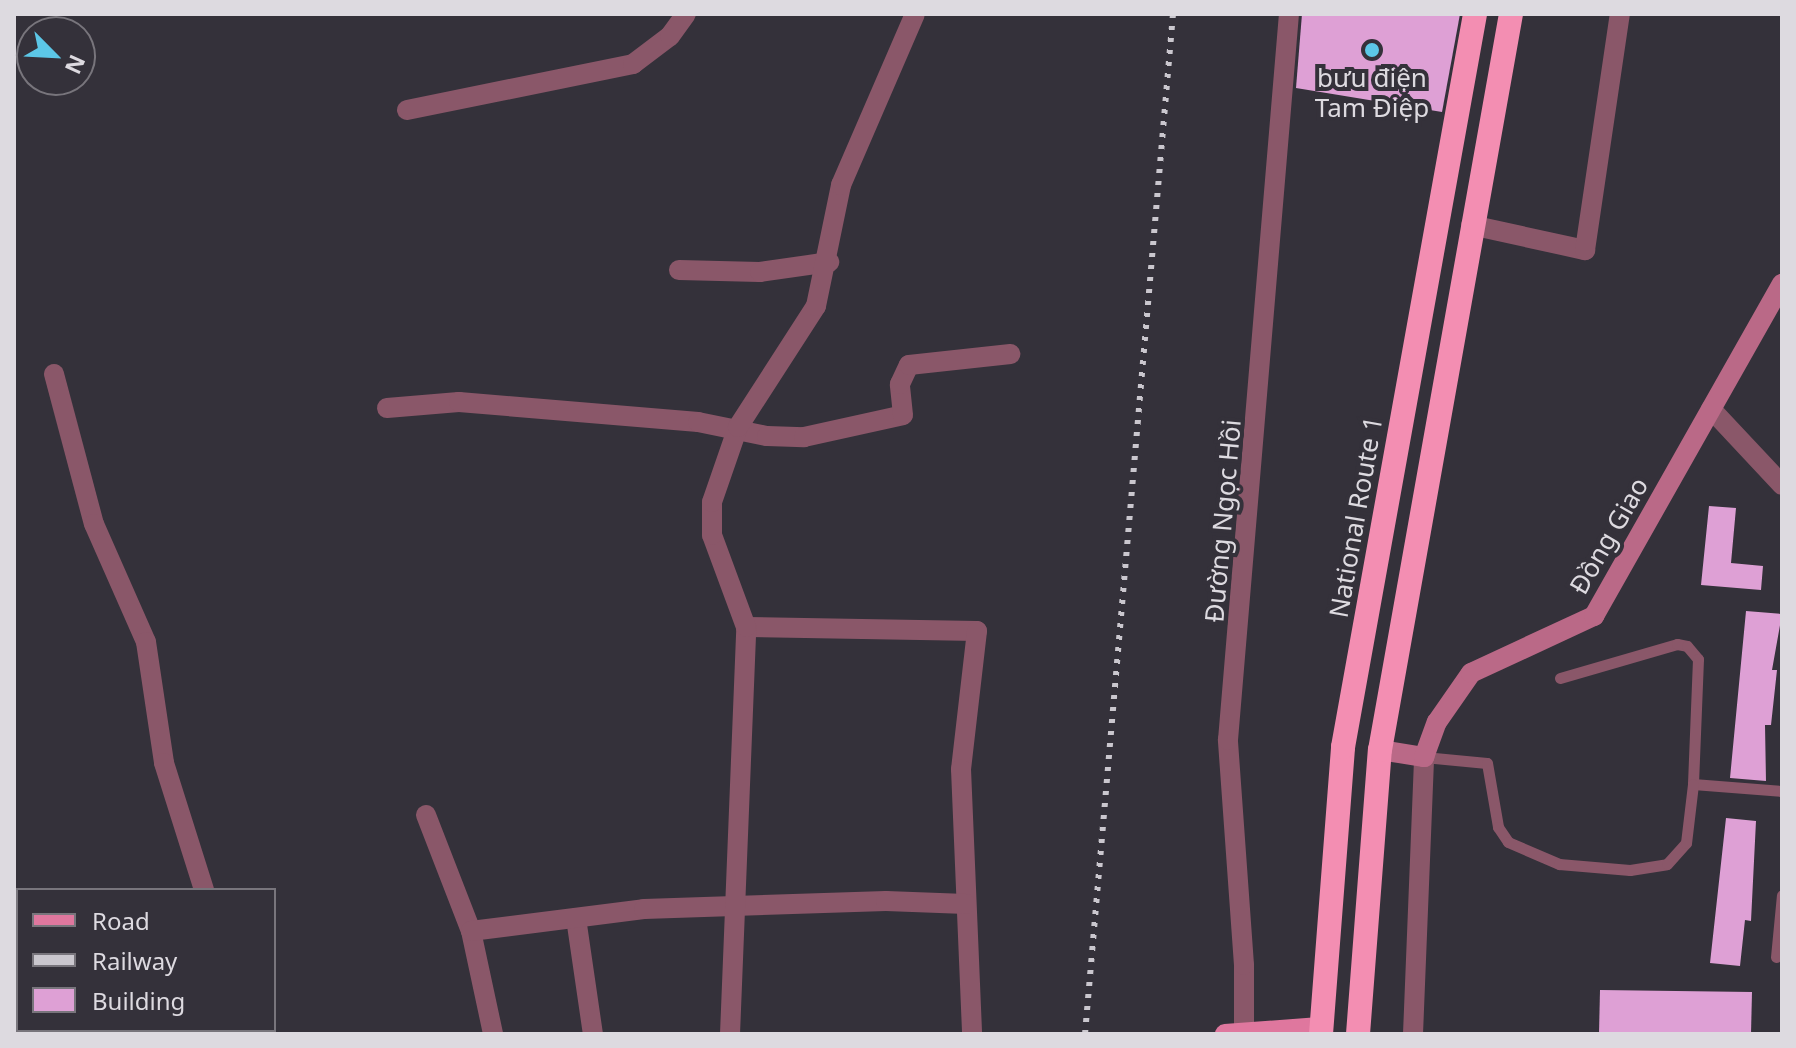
<!DOCTYPE html>
<meta charset="utf-8">
<style>
body{margin:0}
#map{position:relative;width:1796px;height:1048px;overflow:hidden;background:#34313a;font-family:"Noto Sans",sans-serif}
div>[style]{position:absolute}
.building>*{inset:0;background:#dea0d5}
.lane>*{height:11px;margin:-5.5px;padding:0 5.5px;transform-origin:5.5px;border-radius:5.5px;background:#8a5769}
.street>*{height:20px;margin:-10px;padding:0 10px;transform-origin:10px;border-radius:10px;background:#8a5769}
.secondary>*{height:20px;margin:-10px;padding:0 10px;transform-origin:10px;border-radius:10px;background:#ba6987}
.primary>*{height:20px;margin:-10px;padding:0 10px;transform-origin:10px;border-radius:10px;background:#df779e}
.highway>*{height:24px;margin:-12px;padding:0 12px;transform-origin:12px;border-radius:12px;background:#f38eb2}
.rail>*{height:6px;margin-top:-3px;transform-origin:0;background:repeating-linear-gradient(90deg,#cac7ce 0 4px,transparent 0 12px)}
.dots>*{width:22px;height:22px;translate:-50% -50%;box-sizing:border-box;border:4px solid #34313a;border-radius:50%}
span{translate:-50% -50%;white-space:nowrap;text-align:center;line-height:1.15;-webkit-text-stroke:8px #34313a;paint-order:stroke}
.poi-label{font-size:26px;color:#dddae0}
.street-label{font-size:26px;color:#dddae0}
.frame{position:absolute;inset:0;border:16px solid #dddae0;pointer-events:none}
.legend{position:absolute;left:16px;top:888px;width:260px;height:144px;box-sizing:border-box;background:#34313a;border:2px solid #78757c;margin:0;padding:10px 14px;list-style:none;font-size:24px;color:#dddae0}
.legend li{display:flex;align-items:center;gap:16px;height:40px}
.legend b{width:40px;border:2px solid #78757c}
.north{position:absolute;left:16px;top:16px;width:80px;height:80px;box-sizing:border-box;background:#34313a;border:2px solid #78757c;border-radius:50%;rotate:114deg;font-size:22px;font-weight:700;line-height:32px;text-align:center;color:#dddae0}
.north::after{content:'';display:block;margin:auto;width:28px;height:36px;background:#5cc7e7;clip-path:polygon(50% 0,100% 100%,50% 72%,0 100%)}
</style>
<div id="map">
<div class="building">
<div style="clip-path:polygon(1302px 14px,1460px 14px,1442px 112px,1296px 88px)"></div>
<div style="clip-path:polygon(1709px 506px,1736px 508px,1731px 563px,1763px 566px,1761px 590px,1701px 585px)"></div>
<div style="clip-path:polygon(1746px 611px,1782px 614px,1772px 670px,1777px 670px,1771px 725px,1765px 725px,1766px 781px,1730px 778px)"></div>
<div style="clip-path:polygon(1726px 818px,1756px 821px,1751px 921px,1745px 920px,1740px 966px,1710px 963px)"></div>
<div style="clip-path:polygon(1600px 990px,1752px 992px,1751px 1034px,1599px 1034px)"></div>
</div>
<div class="lane">
<div style="left:1560px;top:678px;width:122px;rotate:-16.2deg"></div>
<div style="left:1677px;top:644px;width:10px;rotate:11deg"></div>
<div style="left:1687px;top:646px;width:17px;rotate:50deg"></div>
<div style="left:1698px;top:659px;width:125px;rotate:92.3deg"></div>
<div style="left:1693px;top:784px;width:89px;rotate:4.5deg"></div>
<div style="left:1424px;top:757px;width:63px;rotate:5.4deg"></div>
<div style="left:1487px;top:763px;width:65px;rotate:80.2deg"></div>
<div style="left:1498px;top:827px;width:18px;rotate:56deg"></div>
<div style="left:1508px;top:842px;width:56px;rotate:23.3deg"></div>
<div style="left:1559px;top:864px;width:71px;rotate:4.8deg"></div>
<div style="left:1630px;top:870px;width:37px;rotate:-9deg"></div>
<div style="left:1667px;top:864px;width:28px;rotate:-48deg"></div>
<div style="left:1686px;top:843px;width:59px;rotate:-83.2deg"></div>
<div style="left:1776px;top:957px;width:62px;rotate:-84.5deg"></div>
</div>
<div class="street">
<div style="left:407px;top:110px;width:231px;rotate:-11.5deg"></div>
<div style="left:633px;top:64px;width:46px;rotate:-37.1deg"></div>
<div style="left:670px;top:36px;width:27px;rotate:-54deg"></div>
<div style="left:1471px;top:225px;width:117px;rotate:12.4deg"></div>
<div style="left:1585px;top:250px;width:239px;rotate:-81.6deg"></div>
<div style="left:679px;top:270px;width:81px;rotate:1.4deg"></div>
<div style="left:760px;top:272px;width:70px;rotate:-8.2deg"></div>
<div style="left:54px;top:374px;width:155px;rotate:75.1deg"></div>
<div style="left:94px;top:524px;width:129px;rotate:66.2deg"></div>
<div style="left:146px;top:642px;width:122px;rotate:81.5deg"></div>
<div style="left:164px;top:763px;width:133px;rotate:72.5deg"></div>
<div style="left:387px;top:408px;width:72px;rotate:-4.8deg"></div>
<div style="left:459px;top:402px;width:240px;rotate:4.8deg"></div>
<div style="left:698px;top:422px;width:70px;rotate:11.5deg"></div>
<div style="left:767px;top:436px;width:37px;rotate:2deg"></div>
<div style="left:804px;top:437px;width:101px;rotate:-12.5deg"></div>
<div style="left:903px;top:415px;width:31px;rotate:-96deg"></div>
<div style="left:900px;top:384px;width:21px;rotate:-65deg"></div>
<div style="left:909px;top:365px;width:102px;rotate:-6.2deg"></div>
<div style="left:1711px;top:409px;width:104px;rotate:46.9deg"></div>
<div style="left:746px;top:627px;width:231px;rotate:1deg"></div>
<div style="left:977px;top:631px;width:139px;rotate:96.6deg"></div>
<div style="left:961px;top:769px;width:265px;rotate:87.6deg"></div>
<div style="left:426px;top:815px;width:124px;rotate:68.8deg"></div>
<div style="left:471px;top:931px;width:105px;rotate:77.9deg"></div>
<div style="left:576px;top:918px;width:117px;rotate:81.7deg"></div>
<div style="left:471px;top:931px;width:174px;rotate:-7.2deg"></div>
<div style="left:644px;top:909px;width:242px;rotate:-1.9deg"></div>
<div style="left:886px;top:901px;width:80px;rotate:2.1deg"></div>
<div style="left:241px;top:1030px;width:4px;rotate:76deg"></div>
<div style="left:730px;top:1034px;width:407px;rotate:-87.7deg"></div>
<div style="left:746px;top:627px;width:98px;rotate:-110.3deg"></div>
<div style="left:712px;top:535px;width:33px;rotate:-90deg"></div>
<div style="left:712px;top:502px;width:79px;rotate:-70.9deg"></div>
<div style="left:738px;top:427px;width:144px;rotate:-57.2deg"></div>
<div style="left:816px;top:306px;width:124px;rotate:-78.3deg"></div>
<div style="left:841px;top:185px;width:186px;rotate:-66.6deg"></div>
<div style="left:1244px;top:1034px;width:69px;rotate:-90deg"></div>
<div style="left:1244px;top:965px;width:226px;rotate:-94.1deg"></div>
<div style="left:1228px;top:740px;width:729px;rotate:-85.2deg"></div>
<div style="left:1413px;top:1034px;width:277px;rotate:-87.7deg"></div>
</div>
<div class="secondary">
<div style="left:1380px;top:750px;width:45px;rotate:9deg"></div>
<div style="left:1424px;top:757px;width:37px;rotate:-70deg"></div>
<div style="left:1437px;top:722px;width:60px;rotate:-55.2deg"></div>
<div style="left:1471px;top:673px;width:136px;rotate:-24.9deg"></div>
<div style="left:1594px;top:616px;width:382px;rotate:-60.5deg"></div>
</div>
<div class="primary">
<div style="left:1225px;top:1034px;width:95px;rotate:-4.2deg"></div>
</div>
<div class="highway">
<div style="left:1321px;top:1034px;width:288px;rotate:-85.6deg"></div>
<div style="left:1343px;top:747px;width:745px;rotate:-79.79deg"></div>
<div style="left:1358px;top:1034px;width:285px;rotate:-85.6deg"></div>
<div style="left:1380px;top:750px;width:748px;rotate:-79.91deg"></div>
</div>
<div class="rail">
<div style="left:1085px;top:1034px;width:1024px;rotate:-85.07deg"></div>
</div>
<div class="dots">
<div style="left:1372px;top:50px;background:#5cc7e7"></div>
</div>
<div class="poi-label">
<span style="left:1372px;top:93px">bưu điện<br>Tam Điệp</span>
</div>
<div class="street-label">
<span style="left:1356px;top:517px;rotate:-80deg">National Route 1</span>
<span style="left:1223px;top:521px;rotate:-85deg">Đường Ngọc Hồi</span>
<span style="left:1609px;top:536px;rotate:-60deg">Đồng Giao</span>
</div>
<div class="frame"></div>
<ul class="legend">
<li><b style="height:10px;background:#df779e"></b>Road</li>
<li><b style="height:10px;background:#cac7ce"></b>Railway</li>
<li><b style="height:22px;background:#dea0d5"></b>Building</li>
</ul>
<div class="north">N</div>
</div>
